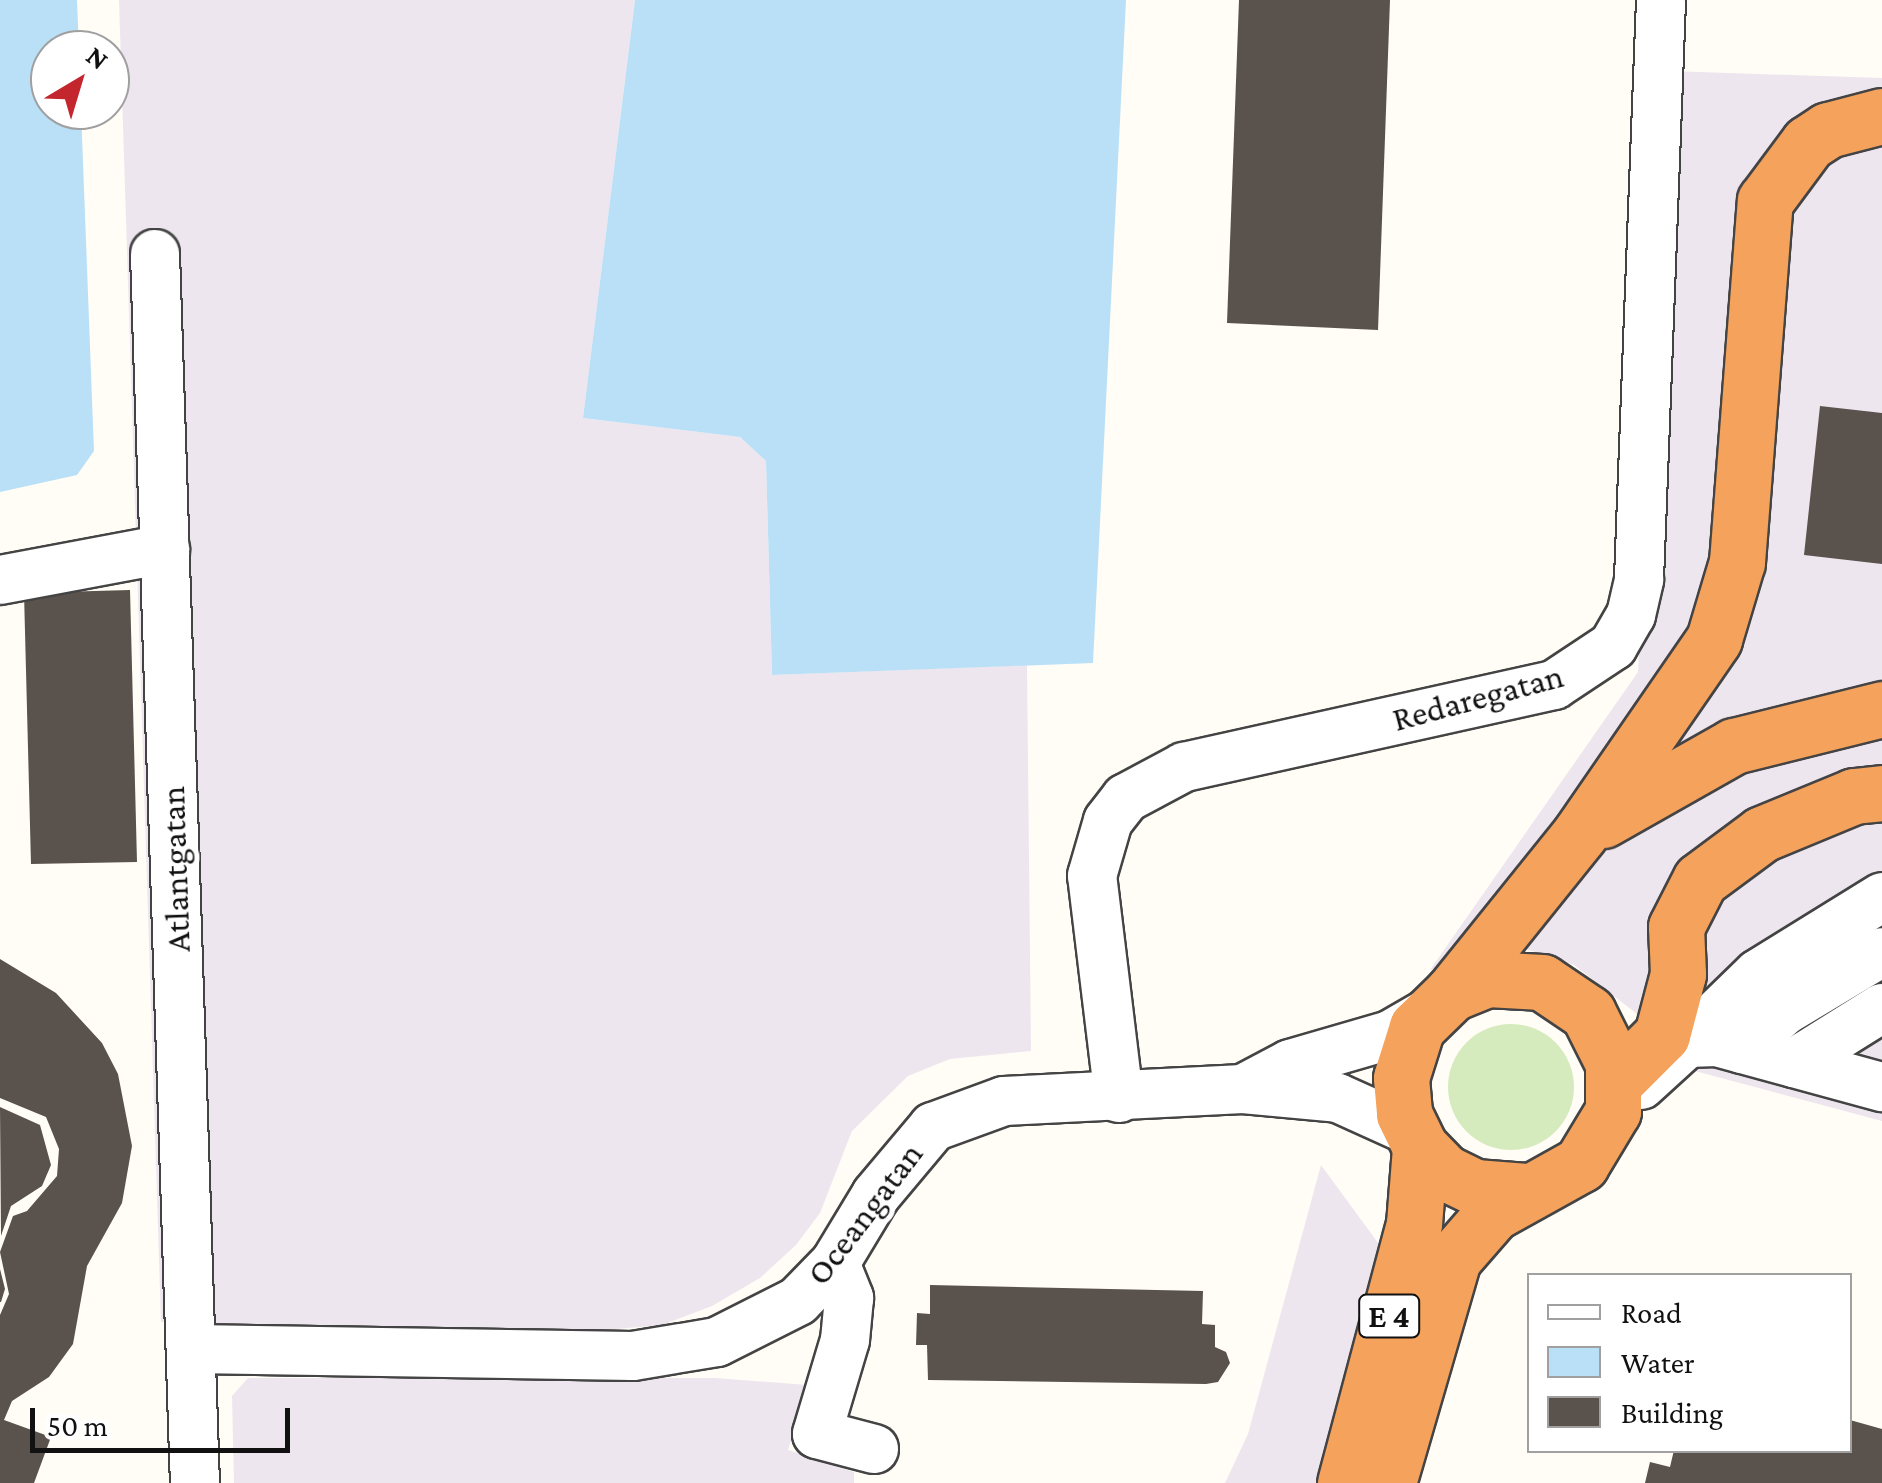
<!DOCTYPE html>
<style>
body{margin:0}
#map{position:relative;width:1882px;height:1483px;overflow:hidden;background:#fffdf5;font-family:"Crimson Pro",serif}
div>[style]{position:absolute}
.industrial>*{inset:0;background:#eee6ef}
.green>*{inset:0;background:#d5ebbd}
.round{border-radius:50%}
.water>*{inset:0;background:#b9e0f7}
.building>*{inset:0;background:#5a524d}
.roads{filter:drop-shadow(2px 0 #444) drop-shadow(-2px 0 #444) drop-shadow(0 2px #444) drop-shadow(0 -2px #444)}
.minor>*{height:48px;margin:-24px;padding:0 24px;transform-origin:24px;border-radius:24px;background:#fff}
.highway>*{height:55px;margin:-27.5px;padding:0 27.5px;transform-origin:27.5px;border-radius:27.5px;background:#f5a25d}
span{translate:-50% -50%;white-space:nowrap;text-align:center;line-height:1.15;-webkit-text-stroke:10px #fff;paint-order:stroke}
.shield-label span{padding:2px 8px;background:#fff;border:2px solid;border-radius:8px;-webkit-text-stroke-width:0}
.shield-label{font-size:32px;color:#111;font-weight:700}
.street-label{font-size:35px;color:#111}
.legend{position:absolute;left:1527px;top:1273px;width:325px;height:180px;box-sizing:border-box;background:#fff;border:2px solid #a0a0a0;margin:0;padding:12px 18px;list-style:none;font-size:30px;color:#111}
.legend li{display:flex;align-items:center;gap:20px;height:50px}
.legend b{width:50px;border:2px solid #a0a0a0}
.north{position:absolute;left:30px;top:30px;width:100px;height:100px;box-sizing:border-box;background:#fff;border:2px solid #a0a0a0;border-radius:50%;rotate:38deg;font-size:28px;font-weight:700;line-height:40px;text-align:center;color:#111}
.north::after{content:'';display:block;margin:auto;width:35px;height:45px;background:#c4262e;clip-path:polygon(50% 0,100% 100%,50% 72%,0 100%)}
.scale{position:absolute;left:30px;top:1408px;width:260px;height:45px;box-sizing:border-box;border:5px solid #111;border-top:0;padding-left:12px;font-size:30px;line-height:35px;white-space:nowrap;color:#111;-webkit-text-stroke:8px #fff;paint-order:stroke}
</style>
<div id="map">
<div class="industrial">
<div style="clip-path:polygon(119px 0,635px 0,583px 418px,740px 437px,766px 461px,772px 675px,1027px 665px,1031px 1051px,950px 1059px,908px 1076px,852px 1131px,820px 1213px,796px 1245px,760px 1278px,712px 1306px,662px 1325px,605px 1330px,161px 1322px)"></div>
<div style="clip-path:polygon(1669px 71px,1882px 78px,1882px 1121px,1695px 1071px,1646px 1021px,1574px 965px,1520px 947px,1430px 970px,1638px 672px)"></div>
<div style="clip-path:polygon(1321px 1165px,1384px 1251px,1319px 1483px,1225px 1483px,1248px 1434px)"></div>
<div style="clip-path:polygon(248px 1378px,715px 1378px,808px 1385px,788px 1450px,854px 1472px,854px 1483px,234px 1483px,232px 1396px)"></div>
</div>
<div class="green">
<div class="round" style="left:1448px;top:1024px;width:126px;height:126px"></div>
</div>
<div class="water">
<div style="clip-path:polygon(0 0,77px 0,79px 50px,50px 50px,50px 110px,81px 110px,94px 451px,77px 475px,0 492px)"></div>
<div style="clip-path:polygon(635px 0,1126px 0,1093px 663px,772px 675px,766px 461px,740px 437px,583px 418px)"></div>
</div>
<div class="building">
<div style="clip-path:polygon(1239px 0,1390px 0,1378px 330px,1227px 323px)"></div>
<div style="clip-path:polygon(1820px 406px,1882px 413px,1882px 564px,1804px 555px)"></div>
<div style="clip-path:polygon(130px 590px,137px 862px,31px 864px,24px 593px)"></div>
<div style="clip-path:polygon(0 959px,56px 993px,102px 1043px,118px 1074px,132px 1146px,122px 1203px,87px 1266px,73px 1344px,49px 1377px,12px 1401px,4px 1420px,51px 1437px,34px 1483px,0 1483px,0 1315px,9px 1294px,0 1252px,13px 1216px,27px 1211px,57px 1176px,59px 1149px,46px 1117px,0 1098px)"></div>
<div style="clip-path:polygon(0 1107px,40px 1125px,51px 1165px,42px 1186px,11px 1206px,1px 1236px)"></div>
<div style="clip-path:polygon(0 1269px,5px 1289px,1px 1302px,0 1302px)"></div>
<div style="clip-path:polygon(930px 1285px,1203px 1291px,1202px 1324px,1215px 1325px,1215px 1347px,1226px 1352px,1230px 1363px,1218px 1382px,1206px 1384px,928px 1380px,927px 1345px,916px 1345px,917px 1313px,930px 1314px)"></div>
<div style="clip-path:polygon(1850px 1420px,1882px 1429px,1882px 1483px,1645px 1483px,1650px 1462px,1670px 1467px,1674px 1450px,1850px 1450px)"></div>
</div>
<div class="roads">
<div class="minor">
<div style="left:155px;top:254px;width:1230px;rotate:88.14deg"></div>
<div style="left:0;top:580px;width:168px;rotate:-10.6deg"></div>
<div style="left:1687px;top:1043px;width:99px;rotate:-44.2deg"></div>
<div style="left:1758px;top:974px;width:146px;rotate:-31.8deg"></div>
<div style="left:1742px;top:1049px;width:57px;rotate:-42.1deg"></div>
<div style="left:1784px;top:1011px;width:114px;rotate:-31deg"></div>
<div style="left:1794px;top:1063px;width:104px;rotate:-32deg"></div>
<div style="left:1641px;top:1085px;width:62px;rotate:-42.4deg"></div>
<div style="left:1687px;top:1043px;width:30px;rotate:-2deg"></div>
<div style="left:1717px;top:1042px;width:171px;rotate:15.3deg"></div>
<div style="left:1243px;top:1089px;width:53px;rotate:-28deg"></div>
<div style="left:1290px;top:1064px;width:104px;rotate:-16.2deg"></div>
<div style="left:1390px;top:1035px;width:44px;rotate:-30.1deg"></div>
<div style="left:1119px;top:1098px;width:224px;rotate:-96.9deg"></div>
<div style="left:1092px;top:876px;width:57px;rotate:-73.8deg"></div>
<div style="left:1108px;top:821px;width:29px;rotate:-52deg"></div>
<div style="left:1126px;top:798px;width:66px;rotate:-28.1deg"></div>
<div style="left:1184px;top:767px;width:379px;rotate:-12.5deg"></div>
<div style="left:1554px;top:685px;width:71px;rotate:-33.5deg"></div>
<div style="left:1613px;top:646px;width:36px;rotate:-60deg"></div>
<div style="left:1631px;top:615px;width:37px;rotate:-77deg"></div>
<div style="left:1639px;top:579px;width:579px;rotate:-87.82deg"></div>
<div style="left:835px;top:1263px;width:38px;rotate:68deg"></div>
<div style="left:849px;top:1298px;width:42px;rotate:95.4deg"></div>
<div style="left:845px;top:1340px;width:98px;rotate:106.6deg"></div>
<div style="left:817px;top:1434px;width:59px;rotate:14.7deg"></div>
<div style="left:193px;top:1349px;width:440px;rotate:0.9deg"></div>
<div style="left:633px;top:1356px;width:85px;rotate:-9.5deg"></div>
<div style="left:717px;top:1342px;width:91px;rotate:-26.8deg"></div>
<div style="left:798px;top:1301px;width:53px;rotate:-45.8deg"></div>
<div style="left:835px;top:1263px;width:79px;rotate:-58.9deg"></div>
<div style="left:876px;top:1195px;width:89px;rotate:-50deg"></div>
<div style="left:933px;top:1127px;width:76px;rotate:-20.1deg"></div>
<div style="left:1004px;top:1101px;width:239px;rotate:-2.9deg"></div>
<div style="left:1243px;top:1089px;width:95px;rotate:5.4deg"></div>
<div style="left:1338px;top:1098px;width:80px;rotate:24.3deg"></div>
</div>
<div class="highway">
<div style="left:1603px;top:820px;width:150px;rotate:-29.5deg"></div>
<div style="left:1734px;top:746px;width:153px;rotate:-14deg"></div>
<div style="left:1452px;top:993px;width:203px;rotate:-51.2deg"></div>
<div style="left:1579px;top:835px;width:238px;rotate:-55.4deg"></div>
<div style="left:1714px;top:639px;width:80px;rotate:-73.4deg"></div>
<div style="left:1737px;top:562px;width:362px;rotate:-85.6deg"></div>
<div style="left:1765px;top:201px;width:72px;rotate:-53.4deg"></div>
<div style="left:1808px;top:143px;width:24px;rotate:-33deg"></div>
<div style="left:1828px;top:130px;width:56px;rotate:-14.5deg"></div>
<div style="left:1616px;top:1081px;width:65px;rotate:-45deg"></div>
<div style="left:1662px;top:1035px;width:63px;rotate:-75.3deg"></div>
<div style="left:1678px;top:974px;width:47px;rotate:-92.4deg"></div>
<div style="left:1676px;top:927px;width:53px;rotate:-62.9deg"></div>
<div style="left:1700px;top:880px;width:77px;rotate:-36.6deg"></div>
<div style="left:1762px;top:834px;width:100px;rotate:-22.4deg"></div>
<div style="left:1854px;top:796px;width:28px;rotate:-6deg"></div>
<div style="left:1345px;top:1483px;width:268px;rotate:-75.1deg"></div>
<div style="left:1414px;top:1224px;width:77px;rotate:-85.5deg"></div>
<div style="left:1388px;top:1483px;width:233px;rotate:-73.8deg"></div>
<div style="left:1453px;top:1259px;width:61px;rotate:-49deg"></div>
<div style="left:1493px;top:1213px;width:101px;rotate:-29.1deg"></div>
<div style="left:1581px;top:1164px;width:62px;rotate:-58.9deg"></div>
<div style="left:1613px;top:1111px;width:48px;rotate:-90deg"></div>
<div style="left:1613px;top:1063px;width:56px;rotate:-116.6deg"></div>
<div style="left:1588px;top:1013px;width:55px;rotate:-146deg"></div>
<div style="left:1542px;top:982px;width:55px;rotate:-176.9deg"></div>
<div style="left:1487px;top:979px;width:38px;rotate:158deg"></div>
<div style="left:1452px;top:993px;width:49px;rotate:135.8deg"></div>
<div style="left:1417px;top:1027px;width:53px;rotate:107.4deg"></div>
<div style="left:1401px;top:1078px;width:36px;rotate:85deg"></div>
<div style="left:1404px;top:1114px;width:37px;rotate:64deg"></div>
<div style="left:1420px;top:1147px;width:35px;rotate:46deg"></div>
<div style="left:1444px;top:1172px;width:34px;rotate:26deg"></div>
<div style="left:1475px;top:1187px;width:51px;rotate:4.5deg"></div>
</div>
</div>
<div class="shield-label">
<span style="left:1389px;top:1316px">E 4</span>
</div>
<div class="street-label">
<span style="left:1478px;top:698px;rotate:-15deg">Redaregatan</span>
<span style="left:176px;top:869px;rotate:-92deg">Atlantgatan</span>
<span style="left:865px;top:1214px;rotate:-53deg">Oceangatan</span>
</div>
<ul class="legend">
<li><b style="height:12px;background:#fff"></b>Road</li>
<li><b style="height:28px;background:#b9e0f7"></b>Water</li>
<li><b style="height:28px;background:#5a524d"></b>Building</li>
</ul>
<div class="north">N</div>
<div class="scale">50 m</div>
</div>
